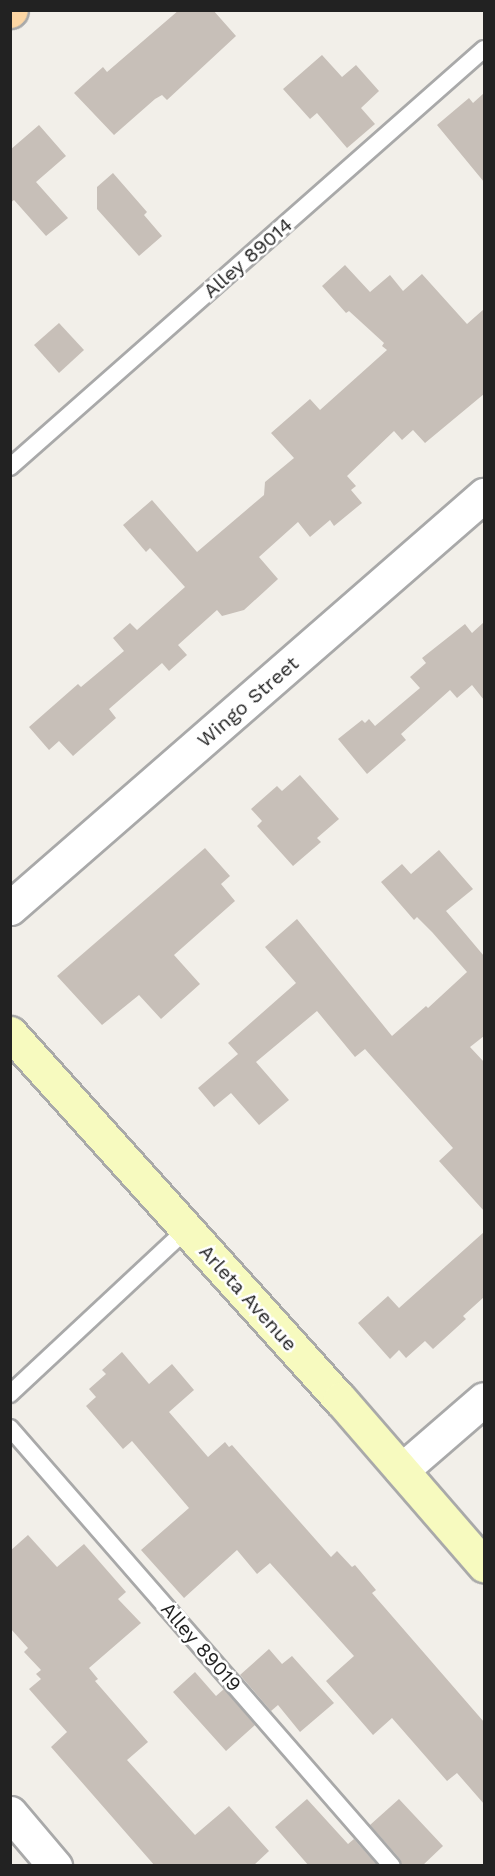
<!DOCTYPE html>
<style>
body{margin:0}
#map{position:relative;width:495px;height:1876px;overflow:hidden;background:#f2efe9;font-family:"Work Sans",sans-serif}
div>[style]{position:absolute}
.building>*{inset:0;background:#c7bfb8}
.roads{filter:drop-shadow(2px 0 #a9a9a9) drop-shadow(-2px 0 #a9a9a9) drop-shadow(0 2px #a9a9a9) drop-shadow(0 -2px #a9a9a9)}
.service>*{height:16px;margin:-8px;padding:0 8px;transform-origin:8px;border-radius:8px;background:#fff}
.minor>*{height:33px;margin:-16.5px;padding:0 16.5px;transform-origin:16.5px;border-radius:16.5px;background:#fff}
.secondary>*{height:33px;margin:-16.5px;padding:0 16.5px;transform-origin:16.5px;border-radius:16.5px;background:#f7fabf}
.primary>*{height:33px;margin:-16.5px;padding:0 16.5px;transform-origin:16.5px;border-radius:16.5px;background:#fcd6a4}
span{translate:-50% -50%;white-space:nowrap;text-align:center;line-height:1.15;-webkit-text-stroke:5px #fff;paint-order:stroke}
.street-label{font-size:20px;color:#222}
.frame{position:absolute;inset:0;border:12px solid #222;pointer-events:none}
</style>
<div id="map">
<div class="building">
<div style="clip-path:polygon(179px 10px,213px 10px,236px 36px,167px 100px,162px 95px,155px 99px,114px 135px,74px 93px,103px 67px,107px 72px)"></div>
<div style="clip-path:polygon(322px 55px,342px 77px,356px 65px,379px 91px,361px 108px,375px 124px,347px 148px,317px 113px,310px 119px,283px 89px)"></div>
<div style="clip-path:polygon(484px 93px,484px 182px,437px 125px,469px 98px,473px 103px)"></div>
<div style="clip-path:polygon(39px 125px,66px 156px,36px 182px,68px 218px,46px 236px,14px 200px,10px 203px,10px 150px)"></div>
<div style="clip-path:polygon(113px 173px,147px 212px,144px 215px,162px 236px,139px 256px,97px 209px,97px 187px)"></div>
<div style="clip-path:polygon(345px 265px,370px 292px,390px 275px,403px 291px,422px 274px,467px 324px,484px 309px,484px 394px,425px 443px,413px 430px,402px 440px,394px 431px,347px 476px,356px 486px,351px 490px,362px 503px,334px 526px,330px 520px,310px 537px,298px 522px,259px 557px,278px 579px,244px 610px,222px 616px,217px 610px,178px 645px,187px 655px,169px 671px,162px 663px,109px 709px,116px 718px,73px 756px,59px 741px,49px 750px,29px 727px,78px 684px,81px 687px,124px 651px,113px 638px,130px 623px,137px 630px,185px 587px,150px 548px,146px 552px,123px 525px,152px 500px,197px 552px,264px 495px,265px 482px,294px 458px,271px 433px,310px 399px,320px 410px,387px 350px,382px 346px,384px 343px,349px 311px,346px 313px,322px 286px)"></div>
<div style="clip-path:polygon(59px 323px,84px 350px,59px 373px,34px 345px)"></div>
<div style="clip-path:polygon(484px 622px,484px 700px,472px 685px,457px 698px,450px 690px,401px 734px,406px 740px,367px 774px,338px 739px,362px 720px,365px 723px,369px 719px,375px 726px,420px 688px,410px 677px,426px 663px,422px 658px,465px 624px,472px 633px)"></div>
<div style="clip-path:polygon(300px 775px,339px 819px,317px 838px,321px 842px,293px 866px,257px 826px,262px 821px,251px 809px,277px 786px,282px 791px)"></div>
<div style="clip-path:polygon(205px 848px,230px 876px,221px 884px,235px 901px,174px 955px,200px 984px,161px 1019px,139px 995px,102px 1025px,57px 976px)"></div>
<div style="clip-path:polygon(439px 850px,473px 889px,446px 911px,484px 956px,484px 1036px,470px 1047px,484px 1062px,484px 1211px,439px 1161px,453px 1148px,365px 1049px,355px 1057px,317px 1011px,256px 1062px,289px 1100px,259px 1125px,231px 1093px,214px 1107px,198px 1088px,238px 1054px,228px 1043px,296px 983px,265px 947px,297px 919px,392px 1036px,426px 1006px,428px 1008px,467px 972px,432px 932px,417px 917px,414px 920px,381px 882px,402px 864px,411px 874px)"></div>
<div style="clip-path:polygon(484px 1232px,484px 1297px,463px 1316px,466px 1319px,433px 1349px,425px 1341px,406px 1358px,399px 1350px,390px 1359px,358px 1323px,388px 1296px,399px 1308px)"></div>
<div style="clip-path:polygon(122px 1352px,149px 1384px,172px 1364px,194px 1390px,169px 1412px,208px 1457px,225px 1442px,229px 1447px,232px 1445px,331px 1557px,337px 1551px,352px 1567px,355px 1565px,376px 1590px,372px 1593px,484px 1722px,484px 1804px,457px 1773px,447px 1781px,392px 1718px,373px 1735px,326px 1681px,354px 1656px,270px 1563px,257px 1574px,237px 1550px,184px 1598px,141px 1550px,189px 1508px,132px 1441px,123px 1449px,86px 1406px,96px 1397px,89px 1389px,106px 1374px,102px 1370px)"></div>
<div style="clip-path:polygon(28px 1535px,57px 1567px,84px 1544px,126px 1592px,118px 1599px,141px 1623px,89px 1668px,98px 1679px,95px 1681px,148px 1742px,127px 1760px,195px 1835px,229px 1806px,269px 1851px,253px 1866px,155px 1866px,51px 1747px,67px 1732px,29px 1689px,41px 1679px,36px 1674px,41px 1670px,24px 1652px,28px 1648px,10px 1628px,10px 1551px)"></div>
<div style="clip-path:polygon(269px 1649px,282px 1664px,292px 1656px,334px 1703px,300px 1732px,278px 1705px,271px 1711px,240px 1675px)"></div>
<div style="clip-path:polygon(195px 1672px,216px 1696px,224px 1689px,255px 1725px,226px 1751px,173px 1692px)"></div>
<div style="clip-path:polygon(307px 1799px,348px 1844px,354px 1839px,378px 1866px,309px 1866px,275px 1827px)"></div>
<div style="clip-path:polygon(399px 1799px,443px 1846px,422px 1866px,402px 1866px,400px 1859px,370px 1825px)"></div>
</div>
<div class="roads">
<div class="service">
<div style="left:10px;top:467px;width:632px;rotate:-41.41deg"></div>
<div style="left:10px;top:1394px;width:241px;rotate:-43deg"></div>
<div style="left:10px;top:1428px;width:581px;rotate:48.91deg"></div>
</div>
<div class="minor">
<div style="left:10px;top:908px;width:629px;rotate:-41.07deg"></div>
<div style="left:402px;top:1470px;width:108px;rotate:-40.9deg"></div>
<div style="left:10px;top:1813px;width:70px;rotate:49.7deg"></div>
</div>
<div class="secondary">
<div style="left:10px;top:1033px;width:493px;rotate:48deg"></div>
<div style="left:340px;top:1399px;width:220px;rotate:49.1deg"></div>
</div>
<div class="primary">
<div style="left:10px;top:11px;width:1px;rotate:-45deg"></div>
</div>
</div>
<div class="street-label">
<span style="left:248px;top:258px;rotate:-41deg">Alley 89014</span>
<span style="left:248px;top:702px;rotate:-41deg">Wingo Street</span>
<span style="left:248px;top:1298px;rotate:48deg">Arleta Avenue</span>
<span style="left:201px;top:1647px;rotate:49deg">Alley 89019</span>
</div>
<div class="frame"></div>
</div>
